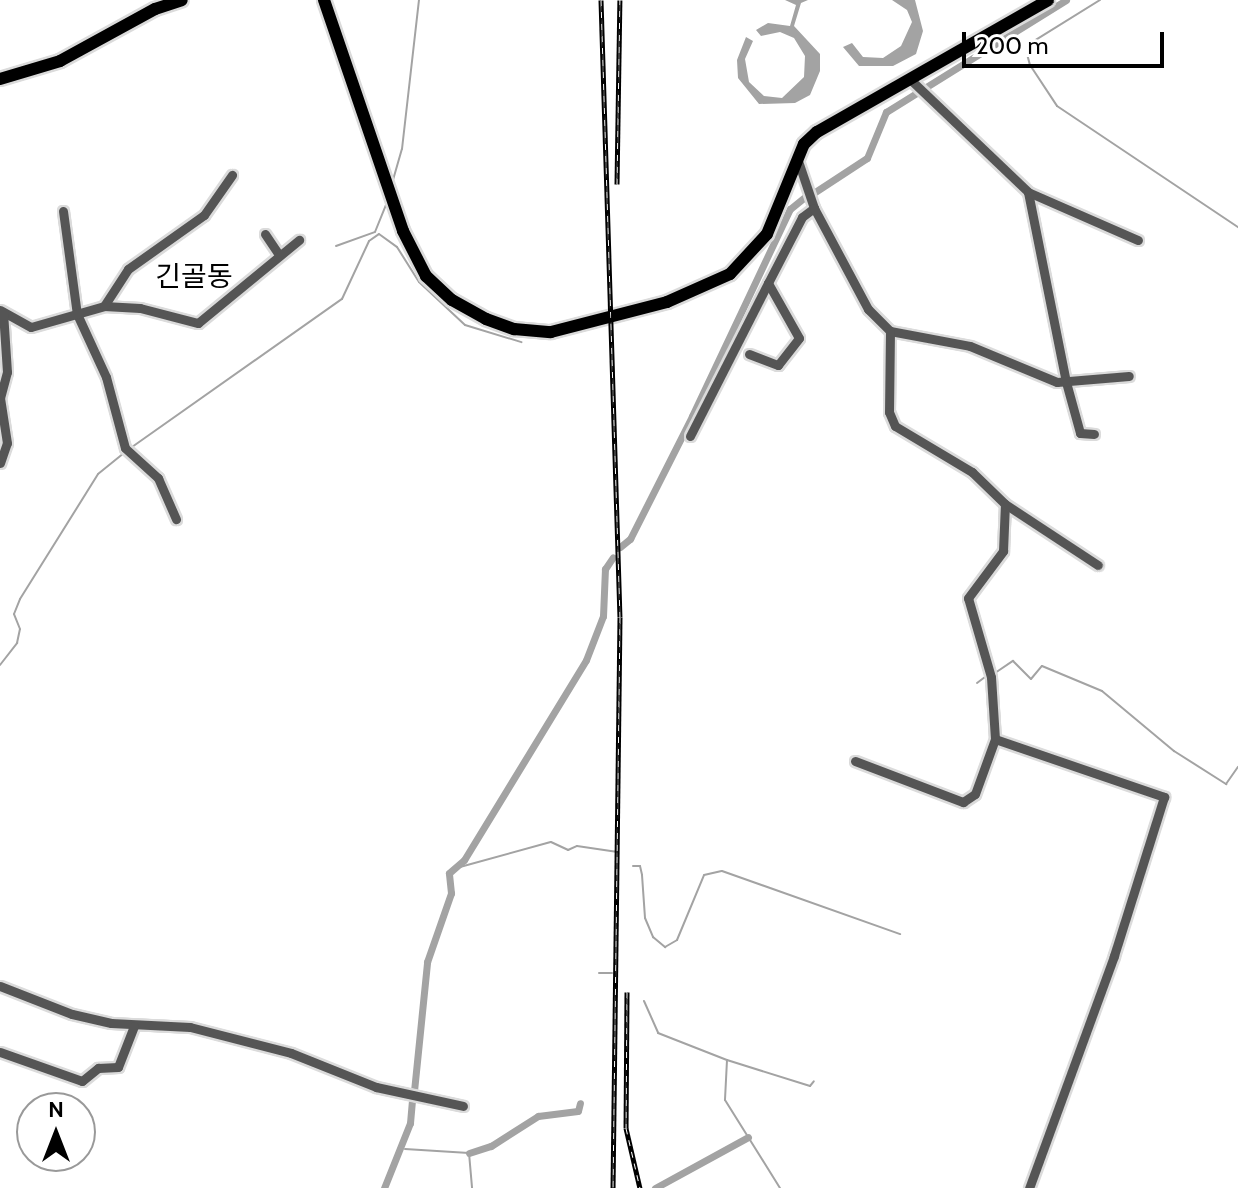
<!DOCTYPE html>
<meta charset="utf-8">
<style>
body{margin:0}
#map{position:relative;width:1238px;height:1188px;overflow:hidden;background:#fff;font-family:Cabin,"Noto Sans KR",sans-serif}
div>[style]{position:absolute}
.water>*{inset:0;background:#a3a3a3}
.stream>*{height:2px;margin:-1px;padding:0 1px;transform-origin:1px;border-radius:1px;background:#a3a3a3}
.canal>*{height:7px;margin:-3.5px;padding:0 3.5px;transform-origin:3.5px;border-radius:3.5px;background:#a3a3a3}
.roads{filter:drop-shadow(2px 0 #dbdbdb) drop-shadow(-2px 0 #dbdbdb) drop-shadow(0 2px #dbdbdb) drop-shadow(0 -2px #dbdbdb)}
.minor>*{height:9px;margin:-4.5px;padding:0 4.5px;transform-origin:4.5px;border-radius:4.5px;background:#555}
.major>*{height:12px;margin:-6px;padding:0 6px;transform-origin:6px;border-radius:6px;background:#000}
.rail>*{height:5px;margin-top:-2.5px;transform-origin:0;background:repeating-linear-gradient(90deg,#fff 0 6px,#000 0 12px);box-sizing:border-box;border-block:2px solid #000}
span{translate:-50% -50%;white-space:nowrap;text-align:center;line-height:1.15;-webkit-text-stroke:6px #fff;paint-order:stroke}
.quarter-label{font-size:28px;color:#000}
.north{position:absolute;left:16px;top:1092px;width:80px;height:80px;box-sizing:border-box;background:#fff;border:2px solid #999;border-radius:50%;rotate:0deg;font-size:22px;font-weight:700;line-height:32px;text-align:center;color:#000}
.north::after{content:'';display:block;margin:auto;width:28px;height:36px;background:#000;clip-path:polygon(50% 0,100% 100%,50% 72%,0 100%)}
.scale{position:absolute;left:962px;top:32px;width:202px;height:36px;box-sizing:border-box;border:4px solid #000;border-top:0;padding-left:10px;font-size:24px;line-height:28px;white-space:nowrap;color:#000;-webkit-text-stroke:6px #fff;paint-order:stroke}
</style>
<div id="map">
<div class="water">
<div style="clip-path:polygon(785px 0,808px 0,801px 3px,794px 26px,820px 54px,820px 71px,810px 95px,795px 103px,759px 104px,738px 78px,737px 60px,746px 37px,753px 41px,745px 59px,749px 82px,764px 96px,782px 98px,804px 77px,805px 56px,794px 38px,780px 32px,761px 36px,756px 30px,768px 23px,790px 26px,796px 5px)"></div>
<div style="clip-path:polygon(892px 0,915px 0,923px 31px,916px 54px,893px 66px,859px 66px,843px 47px,852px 43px,863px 57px,883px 58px,901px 46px,912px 22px,907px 10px)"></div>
</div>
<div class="stream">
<div style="left:1100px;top:0;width:78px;rotate:148.2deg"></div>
<div style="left:1034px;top:41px;width:15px;rotate:118deg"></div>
<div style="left:1027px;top:54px;width:11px;rotate:75deg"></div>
<div style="left:1030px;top:65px;width:49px;rotate:56.6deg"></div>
<div style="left:1057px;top:106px;width:218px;rotate:33.8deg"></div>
<div style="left:393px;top:180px;width:32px;rotate:-74deg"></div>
<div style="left:402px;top:149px;width:150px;rotate:-83.5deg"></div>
<div style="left:336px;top:246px;width:41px;rotate:-19.7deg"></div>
<div style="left:375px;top:232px;width:32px;rotate:-68deg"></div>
<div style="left:132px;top:447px;width:257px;rotate:-35.2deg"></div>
<div style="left:342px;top:299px;width:64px;rotate:-65deg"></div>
<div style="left:369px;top:241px;width:12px;rotate:-35deg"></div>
<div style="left:379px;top:234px;width:22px;rotate:36deg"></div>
<div style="left:397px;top:247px;width:41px;rotate:57.8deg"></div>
<div style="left:419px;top:282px;width:63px;rotate:43.1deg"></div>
<div style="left:465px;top:325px;width:59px;rotate:16.9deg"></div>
<div style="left:0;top:665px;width:28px;rotate:-52deg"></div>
<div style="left:17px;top:643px;width:14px;rotate:-78deg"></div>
<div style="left:20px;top:629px;width:16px;rotate:-112deg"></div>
<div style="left:14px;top:614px;width:16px;rotate:-68deg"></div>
<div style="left:20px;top:599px;width:147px;rotate:-58deg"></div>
<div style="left:98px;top:474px;width:33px;rotate:-39deg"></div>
<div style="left:995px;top:673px;width:22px;rotate:-34deg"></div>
<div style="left:1013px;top:661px;width:25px;rotate:45deg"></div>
<div style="left:1031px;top:679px;width:17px;rotate:-50deg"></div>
<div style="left:1042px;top:666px;width:65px;rotate:22.6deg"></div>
<div style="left:1102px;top:691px;width:94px;rotate:39.8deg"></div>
<div style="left:1174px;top:751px;width:62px;rotate:32.4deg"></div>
<div style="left:1226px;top:784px;width:21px;rotate:-55deg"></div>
<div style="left:977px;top:683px;width:10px;rotate:-37deg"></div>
<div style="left:633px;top:866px;width:7px"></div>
<div style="left:640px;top:866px;width:9px;rotate:77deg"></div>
<div style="left:642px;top:875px;width:43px;rotate:86deg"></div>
<div style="left:645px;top:918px;width:21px;rotate:67deg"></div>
<div style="left:653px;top:937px;width:16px;rotate:40deg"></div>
<div style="left:665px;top:947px;width:14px;rotate:-30deg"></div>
<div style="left:677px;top:940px;width:70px;rotate:-67.4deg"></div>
<div style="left:704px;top:875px;width:18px;rotate:-13deg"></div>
<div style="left:722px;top:871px;width:189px;rotate:19.5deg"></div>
<div style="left:460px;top:867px;width:94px;rotate:-15.4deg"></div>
<div style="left:551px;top:842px;width:19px;rotate:25deg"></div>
<div style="left:568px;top:850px;width:10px;rotate:-24deg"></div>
<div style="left:577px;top:846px;width:41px;rotate:8.3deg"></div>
<div style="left:599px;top:973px;width:13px"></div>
<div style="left:644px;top:1001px;width:35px;rotate:66deg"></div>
<div style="left:658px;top:1033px;width:74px;rotate:21.4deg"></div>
<div style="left:727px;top:1060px;width:40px;rotate:92.9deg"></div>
<div style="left:725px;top:1100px;width:104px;rotate:58deg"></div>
<div style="left:727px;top:1060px;width:87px;rotate:17.4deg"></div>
<div style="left:810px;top:1086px;width:6px;rotate:-51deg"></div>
<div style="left:405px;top:1149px;width:64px;rotate:3.6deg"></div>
<div style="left:469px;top:1153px;width:35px;rotate:85deg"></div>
</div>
<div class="canal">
<div style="left:815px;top:192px;width:62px;rotate:-33.2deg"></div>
<div style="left:867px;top:158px;width:50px;rotate:-67.6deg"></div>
<div style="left:886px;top:112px;width:212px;rotate:-31.9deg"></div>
<div style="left:620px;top:547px;width:13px;rotate:-39deg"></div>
<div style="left:630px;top:539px;width:138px;rotate:-63.2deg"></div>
<div style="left:692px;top:416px;width:229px;rotate:-64.7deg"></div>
<div style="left:790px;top:209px;width:19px;rotate:-39deg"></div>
<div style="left:414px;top:1091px;width:130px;rotate:-84.2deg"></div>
<div style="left:427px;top:962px;width:73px;rotate:-70.8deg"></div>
<div style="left:451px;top:893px;width:20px;rotate:-96deg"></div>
<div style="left:449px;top:873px;width:20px;rotate:-41deg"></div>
<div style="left:464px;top:860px;width:234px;rotate:-58.6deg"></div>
<div style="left:586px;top:660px;width:47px;rotate:-68.9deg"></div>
<div style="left:603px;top:616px;width:47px;rotate:-87.6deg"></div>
<div style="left:605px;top:569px;width:14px;rotate:-56deg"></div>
<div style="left:469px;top:1153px;width:23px;rotate:-18deg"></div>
<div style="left:491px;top:1146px;width:56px;rotate:-32.6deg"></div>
<div style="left:538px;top:1116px;width:40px;rotate:-7.1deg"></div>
<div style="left:578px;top:1111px;width:8px;rotate:-76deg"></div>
<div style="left:384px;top:1188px;width:70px;rotate:-68.2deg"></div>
<div style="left:410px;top:1123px;width:21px;rotate:-85deg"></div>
<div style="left:655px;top:1188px;width:106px;rotate:-28.7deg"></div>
</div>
<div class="roads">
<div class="minor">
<div style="left:912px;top:81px;width:161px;rotate:43.7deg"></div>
<div style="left:1028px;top:192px;width:194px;rotate:78.7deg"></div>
<div style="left:1066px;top:382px;width:53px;rotate:74.6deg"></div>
<div style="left:1080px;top:433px;width:14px;rotate:4deg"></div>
<div style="left:797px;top:158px;width:53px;rotate:71.2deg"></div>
<div style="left:1028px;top:192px;width:120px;rotate:23.6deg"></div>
<div style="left:63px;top:211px;width:104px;rotate:82.3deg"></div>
<div style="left:77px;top:314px;width:69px;rotate:65.3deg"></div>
<div style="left:106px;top:377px;width:73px;rotate:75deg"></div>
<div style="left:125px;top:448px;width:45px;rotate:42.3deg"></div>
<div style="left:158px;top:478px;width:45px;rotate:66.3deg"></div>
<div style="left:265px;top:234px;width:25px;rotate:56deg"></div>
<div style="left:104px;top:306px;width:36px;rotate:3deg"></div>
<div style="left:140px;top:308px;width:60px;rotate:14.5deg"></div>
<div style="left:198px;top:323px;width:131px;rotate:-39.4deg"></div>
<div style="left:0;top:310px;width:35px;rotate:29deg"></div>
<div style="left:31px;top:327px;width:76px;rotate:-16deg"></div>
<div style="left:104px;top:306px;width:44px;rotate:-57deg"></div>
<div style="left:128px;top:269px;width:93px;rotate:-35.4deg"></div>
<div style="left:204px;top:215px;width:49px;rotate:-55deg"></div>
<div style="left:890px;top:331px;width:81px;rotate:10.6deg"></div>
<div style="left:970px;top:346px;width:94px;rotate:22.5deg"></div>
<div style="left:1057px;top:382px;width:72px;rotate:-4.8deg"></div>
<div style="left:749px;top:354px;width:31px;rotate:21deg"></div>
<div style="left:778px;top:365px;width:34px;rotate:-52deg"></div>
<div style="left:799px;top:338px;width:63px;rotate:-119.4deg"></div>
<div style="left:768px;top:283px;width:74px;rotate:-62.7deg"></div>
<div style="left:802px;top:217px;width:15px;rotate:-37deg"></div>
<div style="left:814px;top:208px;width:115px;rotate:61.9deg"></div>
<div style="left:868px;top:309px;width:31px;rotate:45deg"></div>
<div style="left:890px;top:331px;width:81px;rotate:90.7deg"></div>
<div style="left:889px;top:412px;width:15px;rotate:67deg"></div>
<div style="left:895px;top:426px;width:90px;rotate:30.9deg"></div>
<div style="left:972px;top:472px;width:46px;rotate:44.1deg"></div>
<div style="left:690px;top:436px;width:172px;rotate:-63deg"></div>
<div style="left:0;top:463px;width:21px;rotate:-71deg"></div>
<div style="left:7px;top:443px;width:46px;rotate:-98.8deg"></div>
<div style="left:0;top:398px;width:27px;rotate:-75deg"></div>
<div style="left:7px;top:372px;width:60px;rotate:-93.8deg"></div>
<div style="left:995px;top:739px;width:179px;rotate:18.9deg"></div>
<div style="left:1164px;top:797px;width:167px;rotate:107.5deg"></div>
<div style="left:1114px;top:956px;width:247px;rotate:110.1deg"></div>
<div style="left:855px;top:761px;width:116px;rotate:20.8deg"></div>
<div style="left:963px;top:802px;width:14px;rotate:-34deg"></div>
<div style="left:975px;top:794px;width:59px;rotate:-70deg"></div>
<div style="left:995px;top:739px;width:62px;rotate:-93.7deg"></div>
<div style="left:991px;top:677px;width:82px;rotate:-106.2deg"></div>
<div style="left:968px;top:598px;width:59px;rotate:-53.3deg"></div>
<div style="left:1003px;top:551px;width:47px;rotate:-87.6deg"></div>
<div style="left:1005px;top:504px;width:111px;rotate:33.3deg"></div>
<div style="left:0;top:986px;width:77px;rotate:21.3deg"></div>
<div style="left:72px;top:1014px;width:40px;rotate:13deg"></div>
<div style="left:111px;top:1023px;width:79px;rotate:2.9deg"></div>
<div style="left:190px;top:1027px;width:104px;rotate:14.4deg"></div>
<div style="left:291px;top:1053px;width:92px;rotate:21.8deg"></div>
<div style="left:376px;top:1087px;width:89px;rotate:12.3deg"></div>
<div style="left:0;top:1052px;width:87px;rotate:19.5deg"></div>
<div style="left:82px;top:1081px;width:21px;rotate:-39deg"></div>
<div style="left:98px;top:1068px;width:20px;rotate:-3deg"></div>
<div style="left:118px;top:1067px;width:44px;rotate:-68.7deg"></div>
</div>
<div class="major">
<div style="left:324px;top:0;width:244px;rotate:71.1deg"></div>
<div style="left:403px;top:231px;width:51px;rotate:62.9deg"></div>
<div style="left:426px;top:276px;width:35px;rotate:43deg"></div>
<div style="left:452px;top:300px;width:39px;rotate:29deg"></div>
<div style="left:486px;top:319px;width:30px;rotate:20deg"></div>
<div style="left:514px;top:329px;width:37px;rotate:5deg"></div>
<div style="left:551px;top:332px;width:120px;rotate:-14.5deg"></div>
<div style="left:667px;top:302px;width:69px;rotate:-24deg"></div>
<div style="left:730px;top:274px;width:54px;rotate:-47.2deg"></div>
<div style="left:767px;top:234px;width:97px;rotate:-67.7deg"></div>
<div style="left:804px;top:144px;width:18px;rotate:-43deg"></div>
<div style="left:817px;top:132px;width:266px;rotate:-29.7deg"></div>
<div style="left:0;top:79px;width:63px;rotate:-16.7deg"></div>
<div style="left:60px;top:61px;width:108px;rotate:-28.7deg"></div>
<div style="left:155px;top:9px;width:28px;rotate:-18deg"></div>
</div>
</div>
<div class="rail">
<div style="left:601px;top:0;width:617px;rotate:88.24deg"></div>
<div style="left:620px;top:617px;width:571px;rotate:90.7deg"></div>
<div style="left:617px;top:184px;width:184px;rotate:-89.1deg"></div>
<div style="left:627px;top:992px;width:136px;rotate:90.4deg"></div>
<div style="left:626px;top:1128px;width:62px;rotate:76.9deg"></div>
</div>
<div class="quarter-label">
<span style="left:194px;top:276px">긴골동</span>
</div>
<div class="north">N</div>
<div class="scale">200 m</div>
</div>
